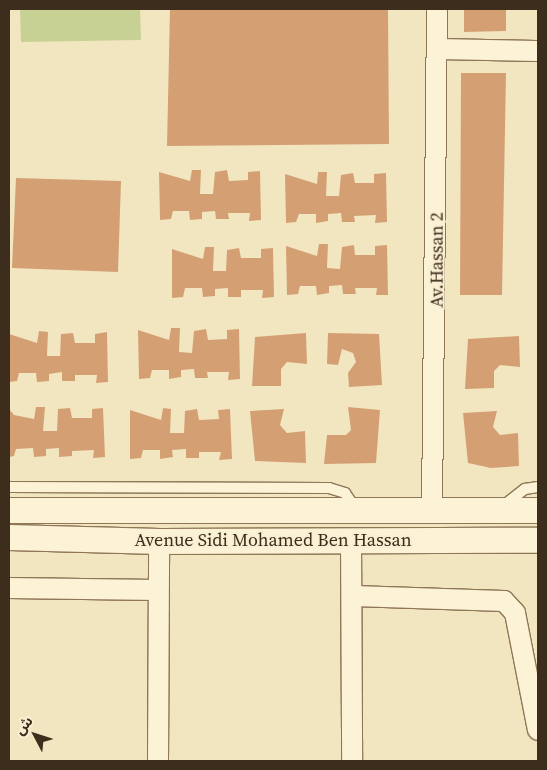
<!DOCTYPE html>
<meta charset="utf-8">
<style>
body{margin:0}
#map{position:relative;width:547px;height:770px;overflow:hidden;background:#f2e6c1;font-family:"Source Serif 4","Noto Sans Arabic",serif}
div>[style]{position:absolute}
.green>*{inset:0;background:#c8d194}
.building>*{inset:0;background:#d4a073}
.roads{filter:drop-shadow(1px 0 #8e7657) drop-shadow(-1px 0 #8e7657) drop-shadow(0 1px #8e7657) drop-shadow(0 -1px #8e7657)}
.service>*{height:10px;margin:-5px;padding:0 5px;transform-origin:5px;border-radius:5px;background:#fcf2d5}
.minor>*{height:20px;margin:-10px;padding:0 10px;transform-origin:10px;border-radius:10px;background:#fcf2d5}
.tertiary>*{height:25px;margin:-12.5px;padding:0 12.5px;transform-origin:12.5px;border-radius:12.5px;background:#fcf2d5}
span{translate:-50% -50%;white-space:nowrap;text-align:center;line-height:1.15;-webkit-text-stroke:4px #f9efd2;paint-order:stroke}
.street-label{font-size:18px;color:#3c2d1c}
.frame{position:absolute;inset:0;border:10px solid #3c2d1c;pointer-events:none}
.north{position:absolute;left:10px;top:710px;width:50px;height:50px;-webkit-text-stroke:4px #f9efd2;paint-order:stroke;rotate:310deg;font-size:14px;font-weight:700;line-height:20px;text-align:center;color:#3c2d1c}
.north::after{content:'';display:block;margin:auto;width:18px;height:22px;background:#3c2d1c;clip-path:polygon(50% 0,100% 100%,50% 72%,0 100%)}
</style>
<div id="map">
<div class="green">
<div style="clip-path:polygon(20px 9px,140px 9px,141px 40px,21px 42px)"></div>
</div>
<div class="building">
<div style="clip-path:polygon(170px 9px,388px 9px,389px 144px,167px 146px)"></div>
<div style="clip-path:polygon(464px 9px,506px 9px,506px 31px,464px 32px)"></div>
<div style="clip-path:polygon(461px 73px,506px 73px,502px 295px,460px 295px)"></div>
<div style="clip-path:polygon(192px 170px,201px 170px,200px 194px,213px 194px,215px 172px,227px 170px,229px 181px,248px 180px,248px 172px,260px 171px,261px 220px,249px 221px,250px 213px,228px 213px,229px 219px,216px 219px,215px 211px,202px 212px,202px 219px,190px 220px,189px 211px,173px 211px,171px 219px,160px 220px,159px 172px,190px 181px)"></div>
<div style="clip-path:polygon(318px 172px,327px 172px,326px 196px,339px 196px,341px 175px,353px 173px,355px 183px,374px 183px,374px 174px,386px 173px,387px 222px,375px 223px,376px 215px,354px 216px,355px 222px,342px 222px,341px 213px,328px 214px,328px 221px,316px 223px,316px 214px,299px 214px,296px 222px,286px 223px,285px 174px,317px 184px)"></div>
<div style="clip-path:polygon(16px 178px,121px 181px,118px 272px,12px 268px)"></div>
<div style="clip-path:polygon(319px 244px,328px 244px,327px 268px,340px 269px,342px 247px,354px 245px,355px 255px,375px 255px,375px 246px,387px 245px,388px 295px,376px 295px,377px 288px,355px 288px,356px 294px,343px 294px,342px 285px,329px 286px,329px 293px,317px 295px,316px 286px,300px 286px,298px 294px,287px 295px,286px 246px,317px 256px)"></div>
<div style="clip-path:polygon(205px 247px,214px 247px,213px 271px,226px 271px,227px 250px,239px 248px,241px 258px,261px 258px,261px 249px,273px 248px,274px 297px,262px 298px,263px 290px,241px 290px,241px 297px,228px 297px,228px 288px,215px 289px,215px 296px,203px 297px,202px 288px,185px 288px,183px 297px,172px 298px,172px 249px,203px 259px)"></div>
<div style="clip-path:polygon(171px 328px,180px 328px,179px 352px,192px 353px,194px 331px,206px 329px,208px 340px,227px 339px,227px 330px,239px 329px,240px 379px,228px 380px,229px 372px,207px 372px,208px 378px,195px 378px,194px 369px,181px 370px,181px 377px,169px 379px,169px 370px,152px 370px,150px 378px,139px 379px,138px 330px,169px 340px)"></div>
<div style="clip-path:polygon(39px 331px,48px 332px,47px 356px,60px 356px,61px 334px,73px 333px,75px 343px,95px 343px,95px 334px,107px 332px,108px 382px,96px 383px,97px 375px,75px 375px,75px 381px,62px 381px,62px 372px,49px 374px,49px 381px,37px 382px,36px 373px,19px 373px,17px 381px,9px 382px,9px 334px,37px 343px)"></div>
<div style="clip-path:polygon(306px 333px,307px 364px,287px 362px,281px 369px,281px 386px,252px 386px,255px 337px)"></div>
<div style="clip-path:polygon(328px 333px,379px 334px,382px 385px,349px 387px,348px 373px,356px 362px,353px 353px,342px 349px,338px 365px,327px 364px)"></div>
<div style="clip-path:polygon(519px 336px,520px 367px,500px 365px,494px 371px,494px 388px,465px 389px,468px 339px)"></div>
<div style="clip-path:polygon(36px 407px,45px 407px,43px 431px,57px 431px,58px 409px,70px 408px,72px 418px,92px 418px,92px 409px,103px 408px,105px 457px,93px 458px,94px 450px,72px 451px,72px 456px,59px 457px,59px 448px,46px 449px,46px 456px,34px 457px,33px 448px,16px 449px,14px 456px,9px 457px,9px 409px,14px 415px,34px 419px)"></div>
<div style="clip-path:polygon(348px 407px,380px 410px,376px 463px,324px 464px,327px 435px,346px 435px,351px 430px)"></div>
<div style="clip-path:polygon(163px 408px,171px 409px,170px 433px,184px 433px,185px 411px,197px 409px,199px 420px,219px 419px,218px 410px,230px 409px,232px 459px,219px 460px,221px 452px,199px 452px,199px 458px,186px 458px,186px 449px,172px 450px,173px 457px,160px 459px,160px 450px,143px 450px,141px 458px,130px 459px,130px 410px,161px 420px)"></div>
<div style="clip-path:polygon(284px 409px,280px 425px,287px 433px,305px 431px,306px 463px,255px 461px,250px 411px)"></div>
<div style="clip-path:polygon(497px 411px,493px 427px,500px 435px,518px 433px,519px 466px,491px 468px,468px 463px,463px 413px)"></div>
</div>
<div class="roads">
<div class="service">
<div style="left:9px;top:487px;width:320px;rotate:0.2deg"></div>
<div style="left:329px;top:488px;width:17px;rotate:17deg"></div>
<div style="left:345px;top:493px;width:19px;rotate:55deg"></div>
<div style="left:503px;top:506px;width:28px;rotate:-38deg"></div>
<div style="left:525px;top:489px;width:13px;rotate:-9deg"></div>
</div>
<div class="minor">
<div style="left:437px;top:49px;width:101px;rotate:1.1deg"></div>
<div style="left:432px;top:511px;width:502px;rotate:-89.43deg"></div>
<div style="left:351px;top:540px;width:221px;rotate:89.7deg"></div>
<div style="left:9px;top:588px;width:148px;rotate:0.8deg"></div>
<div style="left:354px;top:596px;width:150px;rotate:1.9deg"></div>
<div style="left:504px;top:601px;width:16px;rotate:47deg"></div>
<div style="left:515px;top:613px;width:119px;rotate:78.9deg"></div>
<div style="left:158px;top:761px;width:220px;rotate:-89.7deg"></div>
</div>
<div class="tertiary">
<div style="left:9px;top:510px;width:529px"></div>
<div style="left:9px;top:537px;width:150px;rotate:1.5deg"></div>
<div style="left:159px;top:541px;width:379px;rotate:-0.2deg"></div>
</div>
</div>
<div class="street-label">
<span style="left:437px;top:260px;rotate:-90deg">Av.Hassan 2</span>
<span style="left:273px;top:540px">Avenue Sidi Mohamed Ben Hassan</span>
</div>
<div class="frame"></div>
<div class="north">ش</div>
</div>
